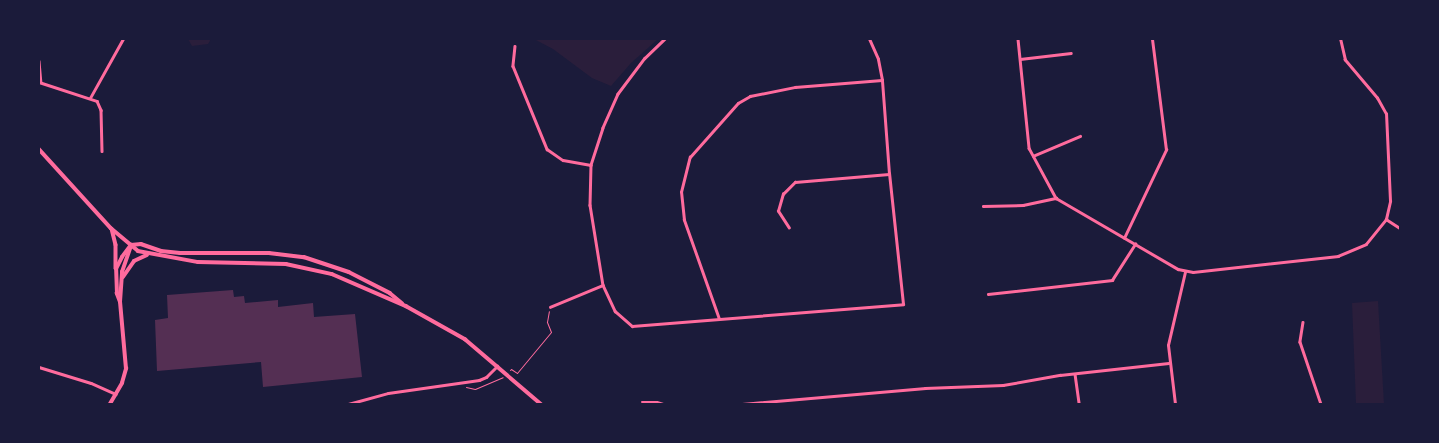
<!DOCTYPE html>
<style>
body{margin:0}
#map{position:relative;width:1439px;height:443px;overflow:hidden;background:#1b1b3a;font-family:Jost,sans-serif}
div>[style]{position:absolute}
.green>*{inset:0;background:#2a1e3b}
.building>*{inset:0;background:#542f53}
.path>*{height:1px;margin:-0.5px;padding:0 0.5px;transform-origin:0.5px;border-radius:0.5px;background:#ff6b9d}
.minor>*{height:2.5px;margin:-1.25px;padding:0 1.25px;transform-origin:1.25px;border-radius:1.25px;background:#ff6b9d}
.tertiary>*{height:3px;margin:-1.5px;padding:0 1.5px;transform-origin:1.5px;border-radius:1.5px;background:#ff6b9d}
.secondary>*{height:3.5px;margin:-1.75px;padding:0 1.75px;transform-origin:1.75px;border-radius:1.75px;background:#ff6b9d}
span{translate:-50% -50%;white-space:nowrap;text-align:center;line-height:1.15;-webkit-text-stroke:4px #1b1b3a;paint-order:stroke}
.frame{position:absolute;inset:0;border:40px solid #1b1b3a;pointer-events:none}
</style>
<div id="map">
<div class="green">
<div style="clip-path:polygon(188px 39px,211px 39px,208px 44px,192px 46px)"></div>
<div style="clip-path:polygon(534px 39px,658px 39px,631px 63px,611px 86px,592px 78px,553px 49px)"></div>
<div style="clip-path:polygon(1378px 301px,1384px 404px,1356px 404px,1352px 303px)"></div>
</div>
<div class="building">
<div style="clip-path:polygon(233px 290px,234px 297px,244px 296px,245px 303px,278px 300px,278px 307px,313px 303px,314px 317px,355px 314px,362px 377px,263px 387px,261px 362px,157px 371px,155px 320px,168px 318px,167px 295px)"></div>
</div>
<div class="path">
<div style="left:510px;top:370px;width:1px;rotate:-45deg"></div>
<div style="left:511px;top:369px;width:7px;rotate:34deg"></div>
<div style="left:517px;top:373px;width:53px;rotate:-50.3deg"></div>
<div style="left:551px;top:332px;width:11px;rotate:-112deg"></div>
<div style="left:547px;top:322px;width:11px;rotate:-80deg"></div>
<div style="left:466px;top:387px;width:9px;rotate:13deg"></div>
<div style="left:475px;top:389px;width:30px;rotate:-23deg"></div>
</div>
<div class="minor">
<div style="left:665px;top:39px;width:28px;rotate:136deg"></div>
<div style="left:645px;top:58px;width:45px;rotate:126.9deg"></div>
<div style="left:618px;top:94px;width:37px;rotate:114deg"></div>
<div style="left:603px;top:128px;width:39px;rotate:108deg"></div>
<div style="left:591px;top:165px;width:40px;rotate:91.4deg"></div>
<div style="left:590px;top:205px;width:81px;rotate:80.8deg"></div>
<div style="left:603px;top:285px;width:29px;rotate:65deg"></div>
<div style="left:615px;top:311px;width:23px;rotate:41deg"></div>
<div style="left:632px;top:326px;width:272px;rotate:-4.6deg"></div>
<div style="left:903px;top:304px;width:131px;rotate:-96.1deg"></div>
<div style="left:889px;top:174px;width:94px;rotate:-94.3deg"></div>
<div style="left:882px;top:80px;width:21px;rotate:-101deg"></div>
<div style="left:878px;top:59px;width:22px;rotate:-114deg"></div>
<div style="left:1018px;top:39px;width:110px;rotate:84.2deg"></div>
<div style="left:1029px;top:148px;width:57px;rotate:61.6deg"></div>
<div style="left:1056px;top:198px;width:141px;rotate:30.2deg"></div>
<div style="left:1178px;top:269px;width:15px;rotate:11deg"></div>
<div style="left:1193px;top:272px;width:146px;rotate:-6.3deg"></div>
<div style="left:1338px;top:256px;width:30px;rotate:-23deg"></div>
<div style="left:1366px;top:244px;width:32px;rotate:-51deg"></div>
<div style="left:1386px;top:219px;width:18px;rotate:-77deg"></div>
<div style="left:1390px;top:201px;width:87px;rotate:-92.6deg"></div>
<div style="left:1386px;top:114px;width:18px;rotate:-119deg"></div>
<div style="left:1377px;top:98px;width:50px;rotate:-130.1deg"></div>
<div style="left:1345px;top:60px;width:22px;rotate:-103deg"></div>
<div style="left:515px;top:46px;width:20px;rotate:96deg"></div>
<div style="left:513px;top:66px;width:90px;rotate:67.7deg"></div>
<div style="left:547px;top:149px;width:19px;rotate:35deg"></div>
<div style="left:563px;top:160px;width:28px;rotate:10deg"></div>
<div style="left:1020px;top:59px;width:51px;rotate:-6.7deg"></div>
<div style="left:39px;top:61px;width:21px;rotate:85deg"></div>
<div style="left:39px;top:82px;width:61px;rotate:18.1deg"></div>
<div style="left:97px;top:101px;width:10px;rotate:66deg"></div>
<div style="left:101px;top:110px;width:41px;rotate:88.6deg"></div>
<div style="left:90px;top:98px;width:68px;rotate:-60.8deg"></div>
<div style="left:1033px;top:156px;width:51px;rotate:-23.1deg"></div>
<div style="left:983px;top:206px;width:40px;rotate:-1.4deg"></div>
<div style="left:1023px;top:205px;width:34px;rotate:-12deg"></div>
<div style="left:1386px;top:219px;width:17px;rotate:33deg"></div>
<div style="left:789px;top:228px;width:20px;rotate:-123deg"></div>
<div style="left:778px;top:211px;width:18px;rotate:-74deg"></div>
<div style="left:783px;top:194px;width:17px;rotate:-45deg"></div>
<div style="left:795px;top:182px;width:94px;rotate:-4.9deg"></div>
<div style="left:1124px;top:238px;width:98px;rotate:-64.5deg"></div>
<div style="left:1166px;top:150px;width:112px;rotate:-97.2deg"></div>
<div style="left:988px;top:294px;width:125px;rotate:-6.4deg"></div>
<div style="left:1112px;top:280px;width:43px;rotate:-57.4deg"></div>
<div style="left:550px;top:307px;width:57px;rotate:-22.5deg"></div>
<div style="left:719px;top:319px;width:105px;rotate:-109.5deg"></div>
<div style="left:684px;top:220px;width:28px;rotate:-96deg"></div>
<div style="left:681px;top:192px;width:36px;rotate:-76deg"></div>
<div style="left:690px;top:157px;width:72px;rotate:-48.4deg"></div>
<div style="left:738px;top:103px;width:14px;rotate:-30deg"></div>
<div style="left:750px;top:96px;width:46px;rotate:-11.3deg"></div>
<div style="left:795px;top:87px;width:87px;rotate:-4.6deg"></div>
<div style="left:1303px;top:322px;width:20px;rotate:99deg"></div>
<div style="left:1300px;top:342px;width:65px;rotate:71.3deg"></div>
<div style="left:39px;top:367px;width:54px;rotate:17.1deg"></div>
<div style="left:91px;top:383px;width:27px;rotate:24deg"></div>
<div style="left:1075px;top:374px;width:30px;rotate:82deg"></div>
<div style="left:642px;top:402px;width:15px"></div>
<div style="left:657px;top:402px;width:6px;rotate:18deg"></div>
<div style="left:742px;top:404px;width:184px;rotate:-5deg"></div>
<div style="left:925px;top:388px;width:78px;rotate:-2.2deg"></div>
<div style="left:1003px;top:385px;width:58px;rotate:-10deg"></div>
<div style="left:1060px;top:375px;width:109px;rotate:-6.3deg"></div>
<div style="left:1175px;top:404px;width:59px;rotate:-96.8deg"></div>
<div style="left:1168px;top:345px;width:75px;rotate:-76.9deg"></div>
</div>
<div class="tertiary">
<div style="left:348px;top:404px;width:41px;rotate:-15.4deg"></div>
<div style="left:388px;top:393px;width:92px;rotate:-8.1deg"></div>
<div style="left:479px;top:380px;width:8px;rotate:-23deg"></div>
<div style="left:486px;top:377px;width:16px;rotate:-45deg"></div>
</div>
<div class="secondary">
<div style="left:39px;top:149px;width:107px;rotate:47.7deg"></div>
<div style="left:111px;top:228px;width:35px;rotate:40deg"></div>
<div style="left:138px;top:251px;width:61px;rotate:10.4deg"></div>
<div style="left:198px;top:262px;width:88px;rotate:1.3deg"></div>
<div style="left:286px;top:264px;width:47px;rotate:12.3deg"></div>
<div style="left:332px;top:274px;width:81px;rotate:23.4deg"></div>
<div style="left:406px;top:306px;width:68px;rotate:29.2deg"></div>
<div style="left:465px;top:339px;width:100px;rotate:40.5deg"></div>
<div style="left:112px;top:229px;width:16px;rotate:76deg"></div>
<div style="left:116px;top:245px;width:23px;rotate:90deg"></div>
<div style="left:123px;top:277px;width:19px;rotate:-55deg"></div>
<div style="left:134px;top:261px;width:14px;rotate:-25deg"></div>
<div style="left:120px;top:302px;width:30px;rotate:-86deg"></div>
<div style="left:122px;top:272px;width:28px;rotate:-71deg"></div>
<div style="left:110px;top:404px;width:24px;rotate:-60deg"></div>
<div style="left:122px;top:383px;width:15px;rotate:-74deg"></div>
<div style="left:126px;top:369px;width:67px;rotate:-95.1deg"></div>
<div style="left:120px;top:302px;width:9px;rotate:-111deg"></div>
<div style="left:117px;top:294px;width:25px;rotate:-92deg"></div>
<div style="left:116px;top:269px;width:13px;rotate:-63deg"></div>
<div style="left:122px;top:257px;width:15px;rotate:-53deg"></div>
<div style="left:131px;top:245px;width:10px;rotate:-6deg"></div>
<div style="left:141px;top:244px;width:21px;rotate:19deg"></div>
<div style="left:161px;top:251px;width:19px;rotate:6deg"></div>
<div style="left:180px;top:253px;width:89px"></div>
<div style="left:269px;top:253px;width:35px;rotate:7deg"></div>
<div style="left:304px;top:257px;width:47px;rotate:18.4deg"></div>
<div style="left:349px;top:272px;width:46px;rotate:27.1deg"></div>
<div style="left:390px;top:293px;width:16px;rotate:40deg"></div>
</div>
<div class="frame"></div>
</div>
